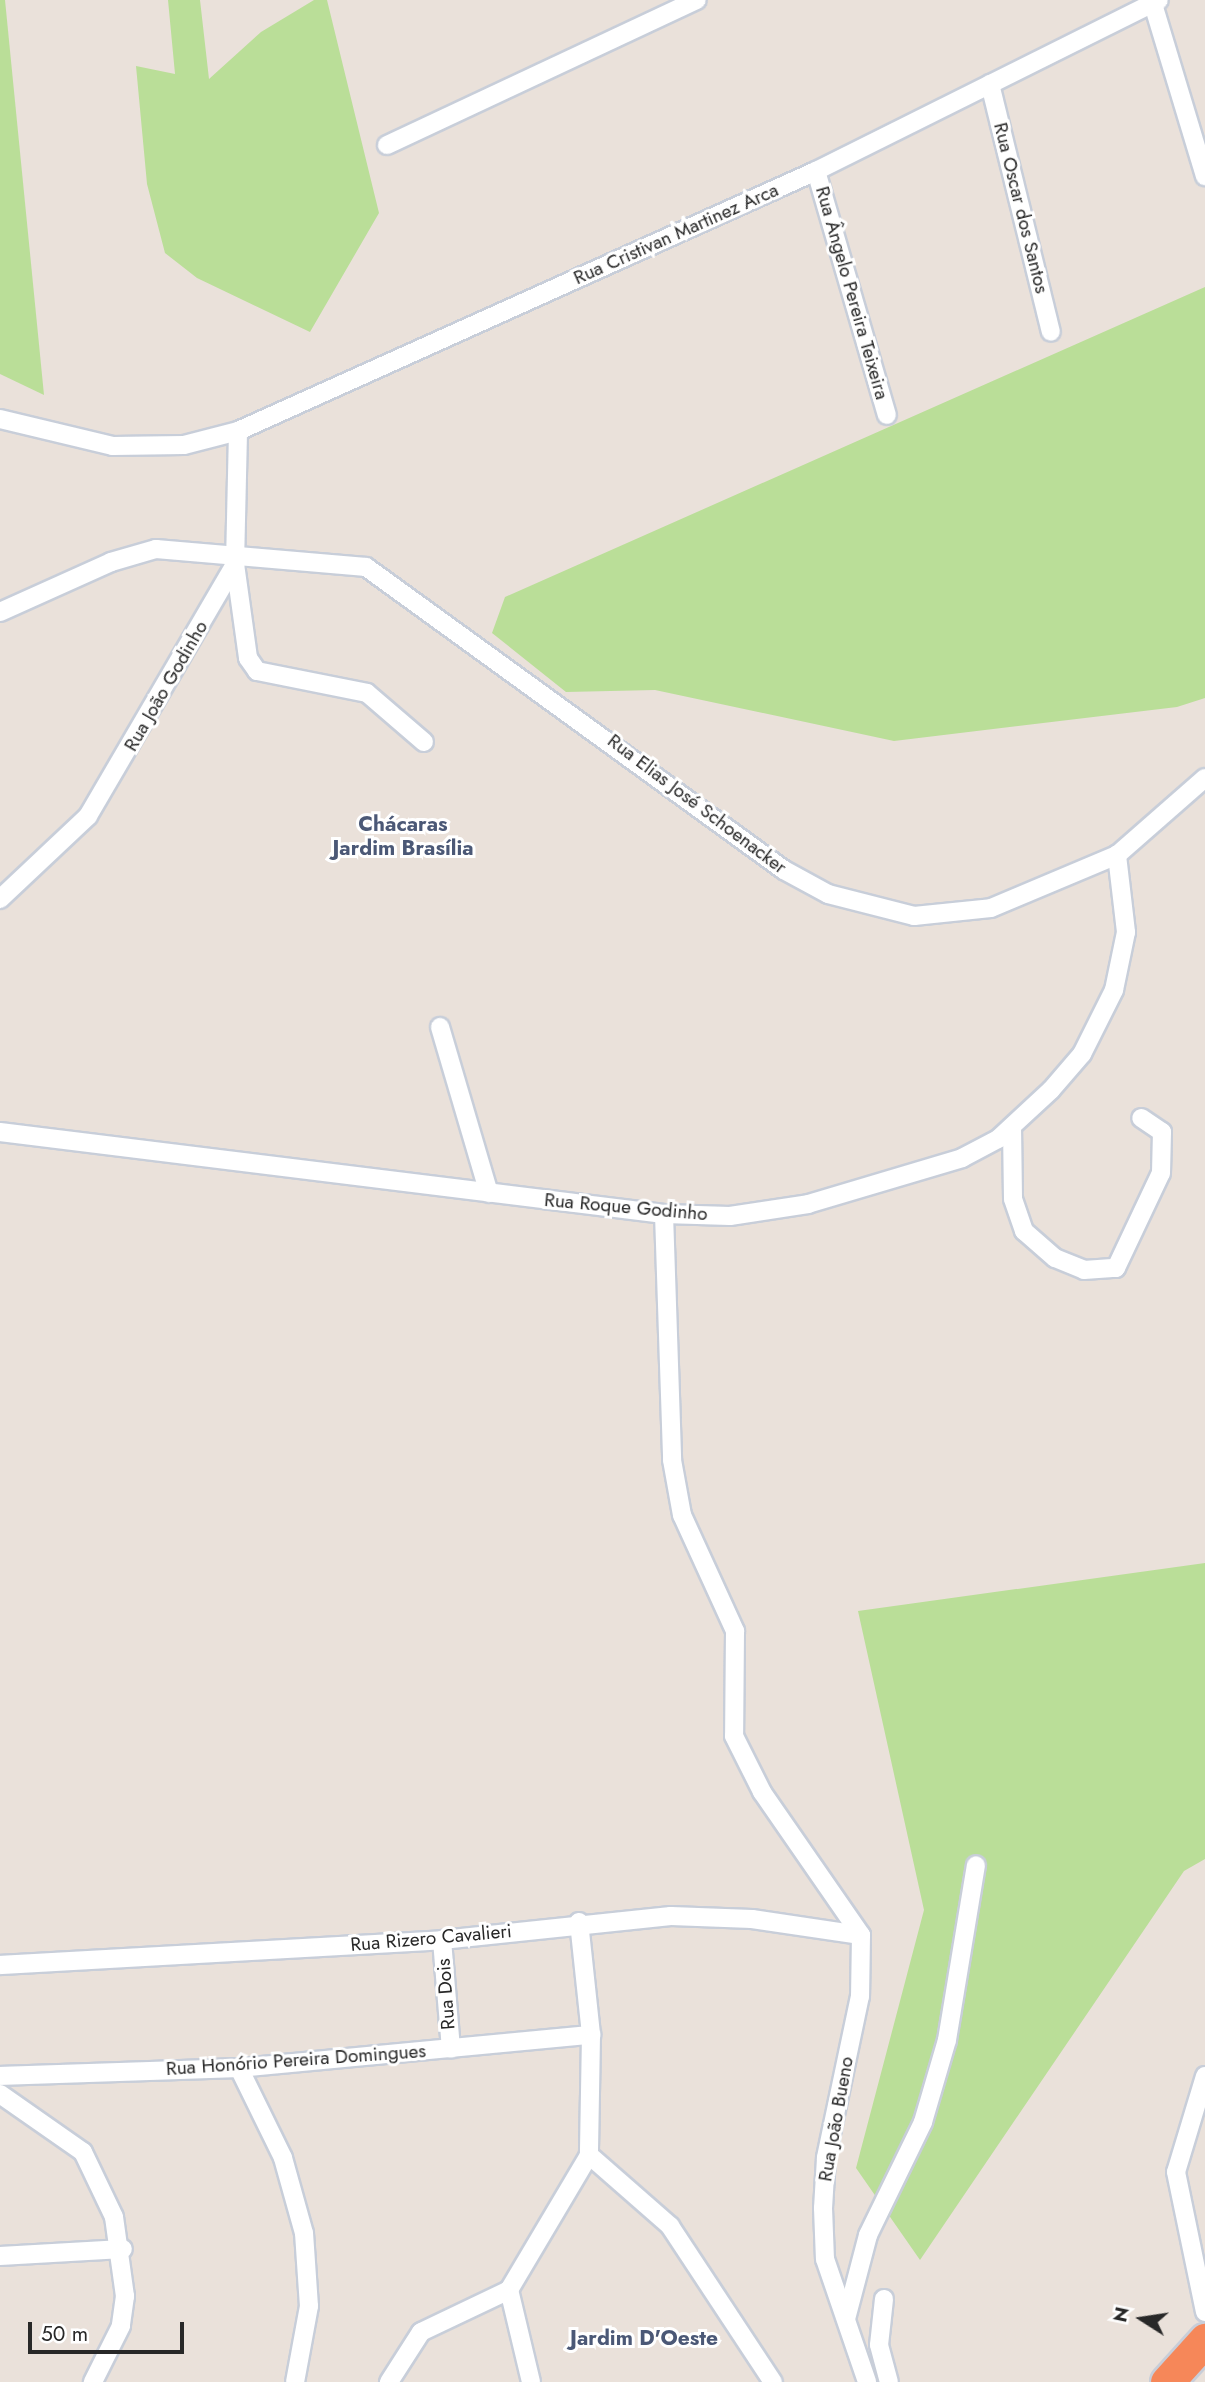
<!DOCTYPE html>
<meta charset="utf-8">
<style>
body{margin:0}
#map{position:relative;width:1205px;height:2382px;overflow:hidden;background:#eae1da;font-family:Jost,sans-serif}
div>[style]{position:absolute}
.green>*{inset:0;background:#bade98}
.roads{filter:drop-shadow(2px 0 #c8ced9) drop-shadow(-2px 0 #c8ced9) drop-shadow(0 2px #c8ced9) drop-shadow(0 -2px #c8ced9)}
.street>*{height:18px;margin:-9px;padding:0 9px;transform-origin:9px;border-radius:9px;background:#fff}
.highway>*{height:33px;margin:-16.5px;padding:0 16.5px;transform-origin:16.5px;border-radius:16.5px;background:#f68759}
span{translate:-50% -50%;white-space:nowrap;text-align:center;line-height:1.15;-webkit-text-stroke:6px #fff;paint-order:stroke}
.street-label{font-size:19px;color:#282828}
.neighbourhood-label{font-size:21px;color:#4b5876;font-weight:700}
.north{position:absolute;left:1107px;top:2284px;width:70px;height:70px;-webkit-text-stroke:5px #fff;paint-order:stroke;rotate:282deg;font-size:19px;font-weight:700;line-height:28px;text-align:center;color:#282828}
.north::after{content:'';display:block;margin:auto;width:24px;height:32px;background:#282828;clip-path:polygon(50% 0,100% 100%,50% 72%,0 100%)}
.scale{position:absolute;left:28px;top:2322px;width:156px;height:32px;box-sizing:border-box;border:4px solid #282828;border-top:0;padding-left:9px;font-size:21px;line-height:24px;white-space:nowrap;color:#282828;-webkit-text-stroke:5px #fff;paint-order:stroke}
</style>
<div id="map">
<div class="green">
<div style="clip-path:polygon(0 0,5px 0,44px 395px,0 374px)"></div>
<div style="clip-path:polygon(168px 0,200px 0,209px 79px,261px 32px,314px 0,327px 0,379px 213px,310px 332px,197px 278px,165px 253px,147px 184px,136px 66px,175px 74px)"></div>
<div style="clip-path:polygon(1205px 287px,1205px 698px,1177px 707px,894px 741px,655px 690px,566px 692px,492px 633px,505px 597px)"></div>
<div style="clip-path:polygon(1205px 1563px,1205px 1859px,1184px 1871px,920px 2260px,856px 2168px,924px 1910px,858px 1611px)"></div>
</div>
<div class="roads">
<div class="street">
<div style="left:1153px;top:4px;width:180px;rotate:73.2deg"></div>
<div style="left:990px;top:84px;width:255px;rotate:76.2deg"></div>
<div style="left:387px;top:145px;width:342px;rotate:-25.1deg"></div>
<div style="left:816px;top:171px;width:254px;rotate:73.8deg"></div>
<div style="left:0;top:419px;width:116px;rotate:13.4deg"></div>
<div style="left:113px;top:446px;width:71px;rotate:-0.8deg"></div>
<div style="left:184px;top:445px;width:56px;rotate:-14.5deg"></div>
<div style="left:238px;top:431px;width:634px;rotate:-24.22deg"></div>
<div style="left:816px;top:171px;width:383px;rotate:-26.5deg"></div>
<div style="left:235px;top:564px;width:95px;rotate:82.1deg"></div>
<div style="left:248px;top:658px;width:16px;rotate:55deg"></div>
<div style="left:257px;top:671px;width:112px;rotate:11.3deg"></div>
<div style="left:367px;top:693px;width:75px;rotate:40.7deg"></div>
<div style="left:0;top:612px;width:122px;rotate:-24.2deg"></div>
<div style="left:111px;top:562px;width:47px;rotate:-16.1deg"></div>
<div style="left:156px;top:549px;width:211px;rotate:4.9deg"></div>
<div style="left:366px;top:567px;width:516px;rotate:35.94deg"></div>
<div style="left:784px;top:870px;width:50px;rotate:28.6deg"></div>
<div style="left:828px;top:894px;width:89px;rotate:14.3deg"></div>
<div style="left:914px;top:916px;width:77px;rotate:-5.9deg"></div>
<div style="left:991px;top:908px;width:137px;rotate:-22.8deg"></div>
<div style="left:1117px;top:855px;width:117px;rotate:-41.2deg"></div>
<div style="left:0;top:899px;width:121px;rotate:-43.3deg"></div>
<div style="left:88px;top:816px;width:292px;rotate:-59.7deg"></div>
<div style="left:235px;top:564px;width:133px;rotate:-88.7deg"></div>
<div style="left:440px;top:1027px;width:173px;rotate:73.6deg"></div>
<div style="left:1012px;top:1127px;width:72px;rotate:89.2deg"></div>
<div style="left:1013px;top:1199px;width:34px;rotate:71deg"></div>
<div style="left:1024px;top:1231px;width:41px;rotate:41.1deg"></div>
<div style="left:1055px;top:1258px;width:31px;rotate:22deg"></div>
<div style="left:1084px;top:1270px;width:32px;rotate:-4deg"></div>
<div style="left:1116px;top:1268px;width:105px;rotate:-64.7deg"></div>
<div style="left:1161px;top:1173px;width:41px;rotate:-88.6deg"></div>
<div style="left:1162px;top:1132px;width:25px;rotate:-146deg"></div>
<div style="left:0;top:1132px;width:669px;rotate:7.04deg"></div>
<div style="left:664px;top:1214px;width:66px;rotate:1.7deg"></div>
<div style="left:730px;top:1216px;width:79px;rotate:-8.7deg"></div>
<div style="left:808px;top:1204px;width:161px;rotate:-16.6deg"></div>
<div style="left:962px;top:1158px;width:41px;rotate:-27.8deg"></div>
<div style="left:998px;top:1139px;width:72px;rotate:-42.8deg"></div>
<div style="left:1051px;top:1090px;width:48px;rotate:-49.3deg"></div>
<div style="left:1082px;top:1054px;width:72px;rotate:-63.4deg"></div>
<div style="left:1114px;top:990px;width:59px;rotate:-78.3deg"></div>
<div style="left:1126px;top:932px;width:78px;rotate:-96.7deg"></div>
<div style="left:664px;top:1214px;width:246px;rotate:88.1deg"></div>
<div style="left:672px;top:1460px;width:56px;rotate:79.7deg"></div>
<div style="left:682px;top:1515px;width:128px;rotate:65.4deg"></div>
<div style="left:735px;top:1631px;width:105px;rotate:90.5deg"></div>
<div style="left:734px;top:1736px;width:63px;rotate:63.4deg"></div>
<div style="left:762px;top:1792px;width:174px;rotate:55.3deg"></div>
<div style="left:579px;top:1922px;width:114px;rotate:83.9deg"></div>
<div style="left:591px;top:2035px;width:120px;rotate:91deg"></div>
<div style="left:589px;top:2155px;width:108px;rotate:41.2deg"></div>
<div style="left:670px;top:2226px;width:187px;rotate:56.6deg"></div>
<div style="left:861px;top:1935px;width:61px;rotate:90.9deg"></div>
<div style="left:860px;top:1996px;width:166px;rotate:101.9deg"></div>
<div style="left:826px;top:2158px;width:50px;rotate:93.4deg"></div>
<div style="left:823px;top:2208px;width:51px;rotate:87.8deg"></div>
<div style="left:825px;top:2259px;width:130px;rotate:71.1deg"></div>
<div style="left:442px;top:1940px;width:109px;rotate:85.3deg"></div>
<div style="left:0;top:1965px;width:443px;rotate:-3.2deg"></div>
<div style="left:442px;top:1940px;width:230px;rotate:-6deg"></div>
<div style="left:671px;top:1916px;width:81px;rotate:2.1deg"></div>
<div style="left:752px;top:1919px;width:110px;rotate:8.4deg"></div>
<div style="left:239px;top:2068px;width:100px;rotate:63.9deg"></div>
<div style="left:283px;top:2158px;width:78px;rotate:74.4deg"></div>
<div style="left:304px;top:2233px;width:73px;rotate:86.1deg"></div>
<div style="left:309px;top:2306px;width:77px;rotate:100.4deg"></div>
<div style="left:0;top:2076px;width:239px;rotate:-1.9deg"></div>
<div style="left:239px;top:2068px;width:354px;rotate:-5.4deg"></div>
<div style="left:1205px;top:2076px;width:100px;rotate:106.8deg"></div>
<div style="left:1176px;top:2172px;width:143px;rotate:78.3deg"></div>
<div style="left:0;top:2094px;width:101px;rotate:34.9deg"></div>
<div style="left:83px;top:2152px;width:72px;rotate:64.5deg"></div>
<div style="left:114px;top:2217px;width:80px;rotate:82.1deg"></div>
<div style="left:125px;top:2296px;width:30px;rotate:98deg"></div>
<div style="left:121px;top:2326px;width:63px;rotate:116.6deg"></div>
<div style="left:0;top:2256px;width:123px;rotate:-3.3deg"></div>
<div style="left:884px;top:2299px;width:46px;rotate:96.2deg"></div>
<div style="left:879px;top:2345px;width:38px;rotate:75deg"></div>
<div style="left:846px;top:2319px;width:87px;rotate:-75.3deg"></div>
<div style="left:868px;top:2235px;width:126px;rotate:-64deg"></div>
<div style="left:923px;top:2122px;width:85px;rotate:-73.7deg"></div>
<div style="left:947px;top:2040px;width:177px;rotate:-80.6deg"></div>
<div style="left:389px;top:2382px;width:59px;rotate:-57.4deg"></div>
<div style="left:421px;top:2332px;width:98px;rotate:-25.5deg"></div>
<div style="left:531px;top:2382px;width:95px;rotate:-103.4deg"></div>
<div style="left:509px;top:2290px;width:157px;rotate:-59.3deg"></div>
</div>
<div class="highway">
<div style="left:1167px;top:2382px;width:57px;rotate:-47.9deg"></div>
</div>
</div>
<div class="street-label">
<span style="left:1021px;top:208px;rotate:76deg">Rua Oscar dos Santos</span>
<span style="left:676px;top:234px;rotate:-24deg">Rua Cristivan Martinez Arca</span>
<span style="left:852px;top:293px;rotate:74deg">Rua Ângelo Pereira Teixeira</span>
<span style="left:166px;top:686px;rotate:-60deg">Rua João Godinho</span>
<span style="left:697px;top:804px;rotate:37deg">Rua Elias José Schoenacker</span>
<span style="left:626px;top:1207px;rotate:5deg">Rua Roque Godinho</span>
<span style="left:431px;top:1938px;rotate:-5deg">Rua Rizero Cavalieri</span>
<span style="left:446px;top:1994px;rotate:-94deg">Rua Dois</span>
<span style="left:296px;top:2060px;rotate:-4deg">Rua Honório Pereira Domingues</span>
<span style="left:836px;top:2119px;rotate:-80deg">Rua João Bueno</span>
</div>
<div class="neighbourhood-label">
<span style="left:403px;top:836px">Chácaras<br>Jardim Brasília</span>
<span style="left:644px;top:2338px">Jardim D'Oeste</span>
</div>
<div class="north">N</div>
<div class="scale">50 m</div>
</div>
